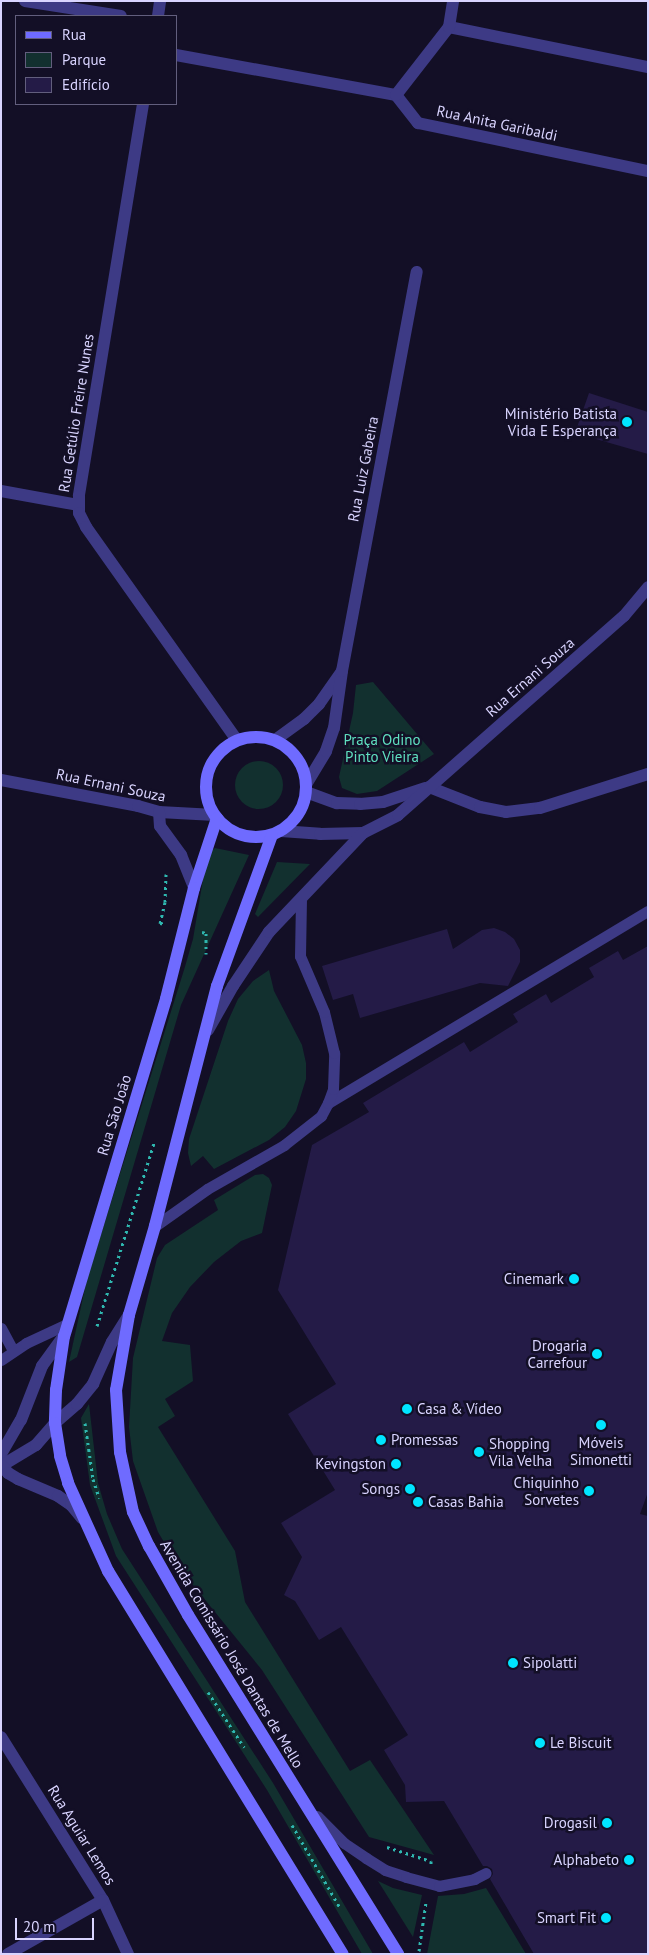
<!DOCTYPE html>
<meta charset="utf-8">
<style>
body{margin:0}
#map{position:relative;width:649px;height:1955px;overflow:hidden;background:#130f26;font-family:"PT Sans",sans-serif}
div>[style]{position:absolute}
.green>*{inset:0;background:#12302f}
.round{border-radius:50%}
.building>*{inset:0;background:#241b47}
.path>*{height:3px;margin-top:-1.5px;transform-origin:0;background:repeating-linear-gradient(90deg,#2fb8b0 0 2.5px,transparent 0 6.5px)}
.service>*{height:11px;margin:-5.5px;padding:0 5.5px;transform-origin:5.5px;border-radius:5.5px;background:#3d3a85}
.minor>*{height:12px;margin:-6px;padding:0 6px;transform-origin:6px;border-radius:6px;background:#3d3a85}
.tertiary>*{height:12px;margin:-6px;padding:0 6px;transform-origin:6px;border-radius:6px;background:#3d3a85}
.secondary>*{height:12px;margin:-6px;padding:0 6px;transform-origin:6px;border-radius:6px;background:#6f6bff}
.secondary>.ring{margin:-6px;padding:0;box-sizing:content-box;background:none;border:12px solid #6f6bff;border-radius:50%}
.dots>*{width:14px;height:14px;translate:-50% -50%;box-sizing:border-box;border:2px solid #130f26;border-radius:50%}
span{translate:-50% -50%;white-space:nowrap;text-align:center;line-height:1.15;-webkit-text-stroke:5px #130f26;paint-order:stroke}
.street-label{font-size:15px;color:#d9d4ff}
.poi-label{font-size:15px;color:#d9d4ff}
.right{translate:-100% -50%;text-align:right}
.left{translate:0 -50%;text-align:left}
.park-label{font-size:15px;color:#5fe0c0}
.frame{position:absolute;inset:0;border:2px solid #d9d4ff;pointer-events:none}
.legend{position:absolute;left:15px;top:15px;width:162px;height:90px;box-sizing:border-box;background:#130f26;border:1px solid #625e7d;margin:0;padding:6px 9px;list-style:none;font-size:15px;color:#d9d4ff}
.legend li{display:flex;align-items:center;gap:10px;height:25px}
.legend b{width:25px;border:1px solid #625e7d}
.scale{position:absolute;left:15px;top:1918px;width:79px;height:22px;box-sizing:border-box;border:2px solid #d9d4ff;border-top:0;padding-left:6px;font-size:15px;line-height:18px;white-space:nowrap;color:#d9d4ff;-webkit-text-stroke:4px #130f26;paint-order:stroke}
</style>
<div id="map">
<div class="green">
<div style="clip-path:polygon(373px 682px,434px 754px,377px 791px,357px 794px,342px 788px,339px 777px,353px 713px,356px 685px)"></div>
<div class="round" style="left:235px;top:761px;width:48px;height:48px"></div>
<div style="clip-path:polygon(215px 848px,249px 855px,181px 1005px,77px 1357px,69px 1362px,87px 1279px,184px 970px,193px 939px,205px 867px,209px 852px)"></div>
<div style="clip-path:polygon(277px 862px,310px 864px,258px 917px,255px 914px)"></div>
<div style="clip-path:polygon(269px 970px,274px 991px,302px 1045px,306px 1063px,306px 1079px,296px 1111px,285px 1127px,269px 1140px,214px 1169px,203px 1156px,191px 1166px,188px 1153px,189px 1139px,228px 1021px,238px 999px,253px 981px)"></div>
<div style="clip-path:polygon(263px 1174px,269px 1178px,272px 1185px,262px 1233px,241px 1241px,214px 1262px,190px 1287px,172px 1313px,162px 1341px,190px 1345px,193px 1381px,165px 1399px,175px 1416px,158px 1427px,235px 1551px,245px 1602px,350px 1771px,370px 1760px,434px 1855px,369px 1837px,262px 1670px,180px 1569px,158px 1532px,133px 1461px,129px 1427px,133px 1358px,157px 1258px,165px 1245px,218px 1210px,214px 1200px,255px 1175px)"></div>
<div style="clip-path:polygon(89px 1404px,98px 1483px,107px 1514px,122px 1549px,273px 1783px,373px 1954px,362px 1954px,267px 1790px,116px 1556px,90px 1485px,81px 1418px)"></div>
<div style="clip-path:polygon(378px 1881px,393px 1888px,422px 1895px,413px 1937px)"></div>
<div style="clip-path:polygon(486px 1888px,526px 1954px,427px 1954px,438px 1896px,464px 1894px)"></div>
</div>
<div class="building">
<div style="clip-path:polygon(589px 393px,648px 412px,648px 454px,575px 433px)"></div>
<div style="clip-path:polygon(494px 928px,505px 932px,514px 939px,520px 950px,520px 962px,508px 986px,480px 983px,360px 1018px,353px 994px,333px 1000px,322px 966px,447px 929px,453px 949px,482px 930px)"></div>
<div style="clip-path:polygon(648px 946px,648px 1492px,640px 1514px,648px 1516px,648px 1954px,534px 1954px,490px 1879px,493px 1874px,492px 1869px,487px 1866px,483px 1866px,444px 1801px,406px 1802px,405px 1785px,384px 1750px,408px 1735px,341px 1627px,319px 1640px,295px 1601px,284px 1595px,302px 1557px,281px 1523px,335px 1490px,288px 1414px,336px 1384px,278px 1290px,312px 1145px,369px 1112px,363px 1103px,464px 1042px,470px 1052px,518px 1022px,513px 1014px,546px 994px,551px 1003px,594px 977px,589px 968px,618px 951px,623px 960px)"></div>
</div>
<div class="path">
<div style="left:166px;top:874px;width:28px;rotate:92deg"></div>
<div style="left:165px;top:902px;width:22px;rotate:103deg"></div>
<div style="left:160px;top:923px;width:6px;rotate:9deg"></div>
<div style="left:202px;top:932px;width:4px;rotate:14deg"></div>
<div style="left:206px;top:933px;width:21px;rotate:90deg"></div>
<div style="left:97px;top:1326px;width:192px;rotate:-72.7deg"></div>
<div style="left:85px;top:1423px;width:57px;rotate:81.9deg"></div>
<div style="left:93px;top:1479px;width:20px;rotate:72deg"></div>
<div style="left:208px;top:1692px;width:66px;rotate:56.8deg"></div>
<div style="left:292px;top:1825px;width:94px;rotate:59.9deg"></div>
<div style="left:387px;top:1847px;width:46px;rotate:17.7deg"></div>
<div style="left:431px;top:1861px;width:3px;rotate:90deg"></div>
<div style="left:419px;top:1951px;width:49px;rotate:-81.9deg"></div>
</div>
<div class="service">
<div style="left:328px;top:1103px;width:373px;rotate:-31deg"></div>
<div style="left:155px;top:1226px;width:64px;rotate:-35.4deg"></div>
<div style="left:207px;top:1189px;width:89px;rotate:-29.7deg"></div>
<div style="left:284px;top:1145px;width:47px;rotate:-38.1deg"></div>
<div style="left:321px;top:1116px;width:15px;rotate:-62deg"></div>
<div style="left:328px;top:1103px;width:15px;rotate:-70deg"></div>
<div style="left:333px;top:1089px;width:36px;rotate:-88deg"></div>
<div style="left:334px;top:1053px;width:42px;rotate:-103.7deg"></div>
<div style="left:324px;top:1012px;width:61px;rotate:-113.2deg"></div>
<div style="left:300px;top:956px;width:58px;rotate:-89deg"></div>
<div style="left:1px;top:1328px;width:26px;rotate:62deg"></div>
<div style="left:1px;top:1360px;width:30px;rotate:-34deg"></div>
<div style="left:26px;top:1343px;width:45px;rotate:-24.9deg"></div>
<div style="left:317px;top:1816px;width:38px;rotate:45deg"></div>
<div style="left:344px;top:1843px;width:27px;rotate:34deg"></div>
<div style="left:366px;top:1858px;width:22px;rotate:32deg"></div>
<div style="left:385px;top:1870px;width:22px;rotate:18deg"></div>
<div style="left:406px;top:1877px;width:34px;rotate:15deg"></div>
<div style="left:439px;top:1886px;width:36px;rotate:-11deg"></div>
<div style="left:474px;top:1879px;width:13px;rotate:-27deg"></div>
</div>
<div class="minor">
<div style="left:25px;top:1px;width:97px;rotate:8.9deg"></div>
<div style="left:449px;top:27px;width:203px;rotate:11.4deg"></div>
<div style="left:176px;top:55px;width:224px;rotate:10.3deg"></div>
<div style="left:396px;top:95px;width:36px;rotate:52deg"></div>
<div style="left:418px;top:123px;width:235px;rotate:11.8deg"></div>
<div style="left:396px;top:95px;width:86px;rotate:-52.1deg"></div>
<div style="left:449px;top:27px;width:26px;rotate:-81deg"></div>
<div style="left:1px;top:491px;width:78px;rotate:10.3deg"></div>
<div style="left:275px;top:740px;width:36px;rotate:-36deg"></div>
<div style="left:304px;top:719px;width:21px;rotate:-45deg"></div>
<div style="left:319px;top:704px;width:38px;rotate:-55deg"></div>
<div style="left:307px;top:783px;width:37px;rotate:-59deg"></div>
<div style="left:326px;top:751px;width:24px;rotate:-71deg"></div>
<div style="left:334px;top:728px;width:58px;rotate:-82deg"></div>
<div style="left:342px;top:671px;width:406px;rotate:-79.4deg"></div>
<div style="left:429px;top:787px;width:55px;rotate:21.4deg"></div>
<div style="left:480px;top:807px;width:26px;rotate:11deg"></div>
<div style="left:506px;top:812px;width:34px;rotate:-7deg"></div>
<div style="left:540px;top:808px;width:113px;rotate:-17.5deg"></div>
<div style="left:1px;top:1737px;width:192px;rotate:58deg"></div>
<div style="left:103px;top:1900px;width:60px;rotate:65.2deg"></div>
<div style="left:8px;top:1954px;width:109px;rotate:-29.6deg"></div>
</div>
<div class="tertiary">
<div style="left:158px;top:16px;width:15px;rotate:-82deg"></div>
<div style="left:143px;top:104px;width:397px;rotate:99.3deg"></div>
<div style="left:79px;top:496px;width:17px;rotate:90deg"></div>
<div style="left:79px;top:513px;width:16px;rotate:63deg"></div>
<div style="left:86px;top:527px;width:261px;rotate:54.7deg"></div>
<div style="left:1px;top:780px;width:139px;rotate:10.7deg"></div>
<div style="left:138px;top:806px;width:22px;rotate:16deg"></div>
<div style="left:159px;top:812px;width:56px;rotate:3.1deg"></div>
<div style="left:306px;top:792px;width:33px;rotate:20deg"></div>
<div style="left:337px;top:803px;width:23px;rotate:2deg"></div>
<div style="left:360px;top:804px;width:23px;rotate:-5deg"></div>
<div style="left:383px;top:802px;width:44px;rotate:-18.4deg"></div>
<div style="left:159px;top:812px;width:14px;rotate:86deg"></div>
<div style="left:160px;top:826px;width:36px;rotate:54deg"></div>
<div style="left:181px;top:855px;width:35px;rotate:68deg"></div>
<div style="left:281px;top:831px;width:39px;rotate:4deg"></div>
<div style="left:320px;top:834px;width:43px;rotate:-1.3deg"></div>
<div style="left:363px;top:833px;width:39px;rotate:-27deg"></div>
<div style="left:398px;top:815px;width:301px;rotate:-41.4deg"></div>
<div style="left:624px;top:616px;width:38px;rotate:-50deg"></div>
<div style="left:208px;top:1030px;width:51px;rotate:-60.4deg"></div>
<div style="left:233px;top:986px;width:65px;rotate:-56.3deg"></div>
<div style="left:269px;top:932px;width:137px;rotate:-46.5deg"></div>
<div style="left:1px;top:1454px;width:39px;rotate:-60deg"></div>
<div style="left:21px;top:1420px;width:58px;rotate:-68.7deg"></div>
<div style="left:42px;top:1366px;width:37px;rotate:-54deg"></div>
<div style="left:1px;top:1466px;width:41px;rotate:-31deg"></div>
<div style="left:36px;top:1445px;width:29px;rotate:-49deg"></div>
<div style="left:55px;top:1423px;width:29px;rotate:-41deg"></div>
<div style="left:77px;top:1404px;width:26px;rotate:-51deg"></div>
<div style="left:93px;top:1384px;width:46px;rotate:-65.7deg"></div>
<div style="left:112px;top:1342px;width:32px;rotate:-58deg"></div>
<div style="left:2px;top:1466px;width:9px;rotate:49deg"></div>
<div style="left:8px;top:1473px;width:12px;rotate:31deg"></div>
<div style="left:18px;top:1479px;width:43px;rotate:23deg"></div>
<div style="left:58px;top:1496px;width:16px;rotate:35deg"></div>
<div style="left:71px;top:1505px;width:17px;rotate:50deg"></div>
</div>
<div class="secondary">
<div class="ring" style="left:206px;top:737px;width:88px;height:88px"></div>
<div style="left:217px;top:818px;width:74px;rotate:108.2deg"></div>
<div style="left:194px;top:888px;width:114px;rotate:104.2deg"></div>
<div style="left:166px;top:999px;width:352px;rotate:106.8deg"></div>
<div style="left:64px;top:1336px;width:55px;rotate:98.4deg"></div>
<div style="left:56px;top:1390px;width:33px;rotate:92deg"></div>
<div style="left:55px;top:1423px;width:33px;rotate:81deg"></div>
<div style="left:60px;top:1456px;width:28px;rotate:73deg"></div>
<div style="left:68px;top:1483px;width:97px;rotate:65.6deg"></div>
<div style="left:108px;top:1571px;width:449px;rotate:58.5deg"></div>
<div style="left:272px;top:835px;width:161px;rotate:110deg"></div>
<div style="left:217px;top:986px;width:248px;rotate:104.5deg"></div>
<div style="left:155px;top:1226px;width:93px;rotate:106.3deg"></div>
<div style="left:129px;top:1315px;width:76px;rotate:99.8deg"></div>
<div style="left:116px;top:1390px;width:62px;rotate:86.3deg"></div>
<div style="left:120px;top:1452px;width:61px;rotate:77.8deg"></div>
<div style="left:133px;top:1512px;width:38px;rotate:65deg"></div>
<div style="left:149px;top:1546px;width:79px;rotate:60.5deg"></div>
<div style="left:188px;top:1615px;width:399px;rotate:58.2deg"></div>
</div>
<div class="dots">
<div style="left:627px;top:422px;background:#00e5ff"></div>
<div style="left:574px;top:1279px;background:#00e5ff"></div>
<div style="left:597px;top:1354px;background:#00e5ff"></div>
<div style="left:407px;top:1409px;background:#00e5ff"></div>
<div style="left:601px;top:1425px;background:#00e5ff"></div>
<div style="left:381px;top:1440px;background:#00e5ff"></div>
<div style="left:479px;top:1452px;background:#00e5ff"></div>
<div style="left:396px;top:1464px;background:#00e5ff"></div>
<div style="left:410px;top:1489px;background:#00e5ff"></div>
<div style="left:589px;top:1491px;background:#00e5ff"></div>
<div style="left:418px;top:1502px;background:#00e5ff"></div>
<div style="left:513px;top:1663px;background:#00e5ff"></div>
<div style="left:540px;top:1743px;background:#00e5ff"></div>
<div style="left:607px;top:1823px;background:#00e5ff"></div>
<div style="left:629px;top:1860px;background:#00e5ff"></div>
<div style="left:606px;top:1918px;background:#00e5ff"></div>
</div>
<div class="street-label">
<span style="left:497px;top:123px;rotate:12deg">Rua Anita Garibaldi</span>
<span style="left:76px;top:413px;rotate:-81deg">Rua Getúlio Freire Nunes</span>
<span style="left:363px;top:469px;rotate:-79deg">Rua Luiz Gabeira</span>
<span style="left:530px;top:677px;rotate:-41deg">Rua Ernani Souza</span>
<span style="left:111px;top:785px;rotate:12deg">Rua Ernani Souza</span>
<span style="left:114px;top:1115px;rotate:-73deg">Rua São João</span>
<span style="left:232px;top:1654px;rotate:59deg">Avenida Comissário José Dantas de Mello</span>
<span style="left:82px;top:1835px;rotate:58deg">Rua Aguiar Lemos</span>
</div>
<div class="poi-label">
<span class="right" style="left:617px;top:422px">Ministério Batista<br>Vida E Esperança</span>
<span class="right" style="left:564px;top:1279px">Cinemark</span>
<span class="right" style="left:587px;top:1354px">Drogaria<br>Carrefour</span>
<span class="left" style="left:417px;top:1409px">Casa &amp; Vídeo</span>
<span class="left" style="left:391px;top:1440px">Promessas</span>
<span style="left:601px;top:1451px">Móveis<br>Simonetti</span>
<span class="left" style="left:489px;top:1452px">Shopping<br>Vila Velha</span>
<span class="right" style="left:386px;top:1464px">Kevingston</span>
<span class="right" style="left:579px;top:1491px">Chiquinho<br>Sorvetes</span>
<span class="right" style="left:400px;top:1489px">Songs</span>
<span class="left" style="left:428px;top:1502px">Casas Bahia</span>
<span class="left" style="left:523px;top:1663px">Sipolatti</span>
<span class="left" style="left:550px;top:1743px">Le Biscuit</span>
<span class="right" style="left:597px;top:1823px">Drogasil</span>
<span class="right" style="left:619px;top:1860px">Alphabeto</span>
<span class="right" style="left:596px;top:1918px">Smart Fit</span>
</div>
<div class="park-label">
<span style="left:382px;top:748px">Praça Odino<br>Pinto Vieira</span>
</div>
<div class="frame"></div>
<ul class="legend">
<li><b style="height:6px;background:#6f6bff"></b>Rua</li>
<li><b style="height:14px;background:#12302f"></b>Parque</li>
<li><b style="height:14px;background:#241b47"></b>Edifício</li>
</ul>
<div class="scale">20 m</div>
</div>
